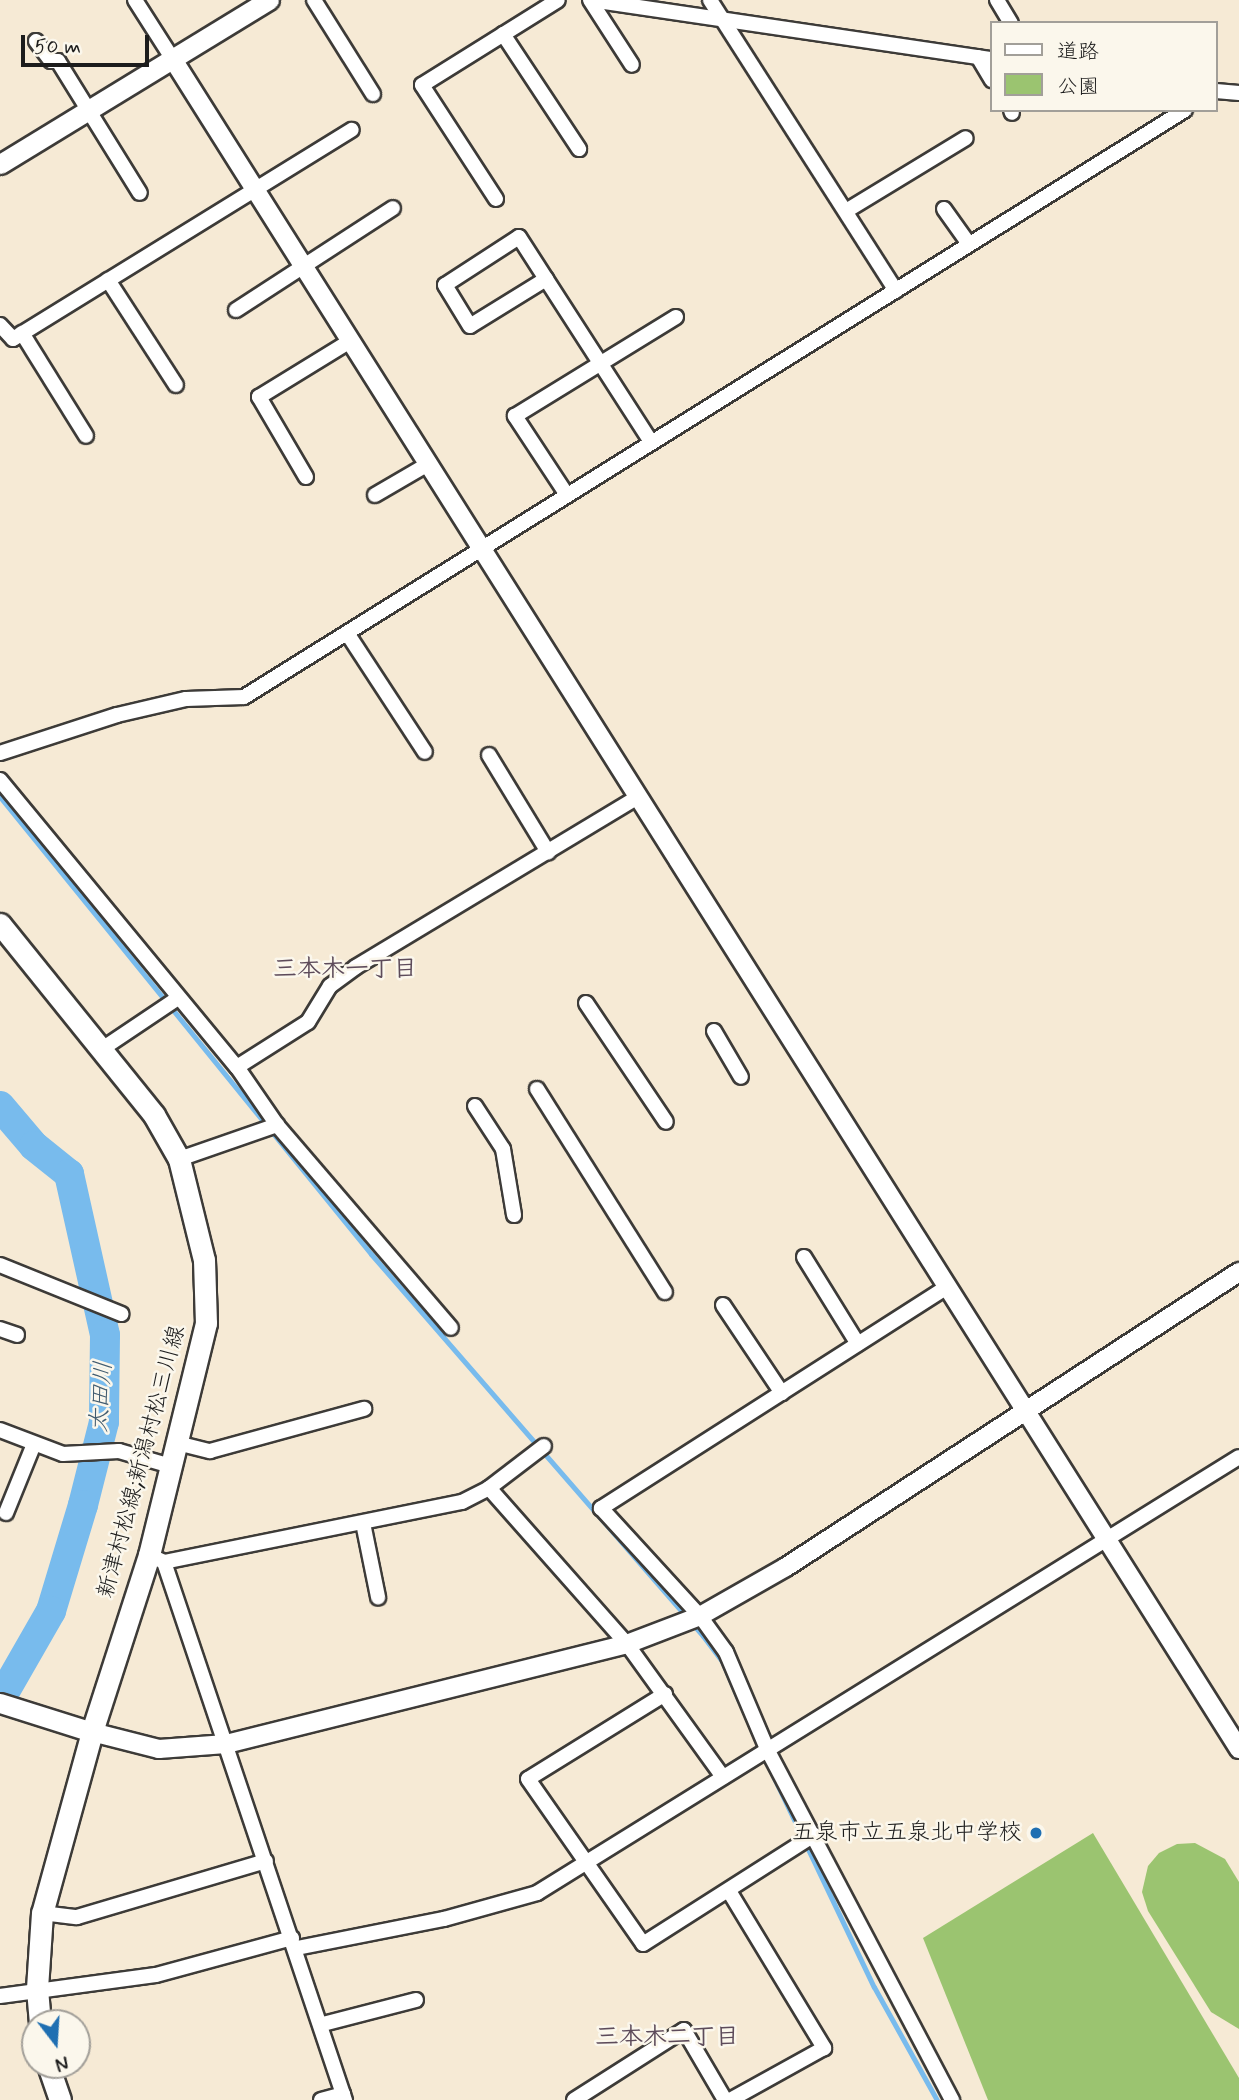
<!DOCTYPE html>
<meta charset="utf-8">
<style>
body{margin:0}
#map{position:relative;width:1239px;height:2100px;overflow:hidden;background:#f6ead5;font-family:Mynerve,"Klee One",sans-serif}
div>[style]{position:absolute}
.green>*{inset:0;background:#9bc470}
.stream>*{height:5px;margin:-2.5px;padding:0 2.5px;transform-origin:2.5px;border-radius:2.5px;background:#78bbed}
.river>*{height:30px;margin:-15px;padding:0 15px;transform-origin:15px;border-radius:15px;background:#78bbed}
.roads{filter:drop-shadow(2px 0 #3d3b38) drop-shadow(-2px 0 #3d3b38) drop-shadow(0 2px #3d3b38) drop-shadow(0 -2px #3d3b38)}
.minor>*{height:14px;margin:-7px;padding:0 7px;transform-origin:7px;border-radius:7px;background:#fff}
.tertiary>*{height:18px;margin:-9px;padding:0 9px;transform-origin:9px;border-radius:9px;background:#fff}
.secondary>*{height:19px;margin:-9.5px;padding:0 9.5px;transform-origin:9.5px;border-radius:9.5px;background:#fff}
.primary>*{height:21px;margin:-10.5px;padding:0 10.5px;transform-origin:10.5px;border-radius:10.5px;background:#fff}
.dots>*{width:19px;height:19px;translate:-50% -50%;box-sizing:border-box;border:4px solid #fbf7ec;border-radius:50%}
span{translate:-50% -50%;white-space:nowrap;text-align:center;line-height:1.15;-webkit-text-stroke:5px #fbf7ec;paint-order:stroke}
.street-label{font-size:23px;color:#1c1c1c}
.poi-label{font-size:23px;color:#1c1c1c}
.right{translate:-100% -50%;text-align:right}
.neighbourhood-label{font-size:24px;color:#5d4b5a;font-weight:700}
.water-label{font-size:24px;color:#415c70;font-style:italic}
.legend{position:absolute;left:990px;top:21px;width:228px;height:91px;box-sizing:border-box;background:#fbf7ec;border:2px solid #a29f99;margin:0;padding:9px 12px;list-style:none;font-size:21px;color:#1c1c1c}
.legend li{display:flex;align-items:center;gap:14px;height:35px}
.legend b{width:35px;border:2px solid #a29f99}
.north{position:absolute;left:21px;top:2009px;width:70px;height:70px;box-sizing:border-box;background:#fbf7ec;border:2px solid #a29f99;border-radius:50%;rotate:163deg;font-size:19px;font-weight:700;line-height:28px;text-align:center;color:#1c1c1c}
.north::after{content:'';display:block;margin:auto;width:24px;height:32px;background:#1f6fb2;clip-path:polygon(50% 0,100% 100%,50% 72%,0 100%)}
.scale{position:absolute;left:21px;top:35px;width:128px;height:32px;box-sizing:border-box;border:4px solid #1c1c1c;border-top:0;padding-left:9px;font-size:21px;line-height:24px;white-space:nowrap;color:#1c1c1c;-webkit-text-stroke:5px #fbf7ec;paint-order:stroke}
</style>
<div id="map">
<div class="green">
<div style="clip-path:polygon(1093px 1833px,1239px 2078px,1239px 2100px,988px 2100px,923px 1938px)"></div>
<div style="clip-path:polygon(1195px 1843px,1225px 1859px,1239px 1882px,1239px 2029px,1211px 2012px,1148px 1911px,1142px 1892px,1148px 1866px,1159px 1853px,1177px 1844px)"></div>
</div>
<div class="stream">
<div style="left:0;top:797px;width:589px;rotate:50.93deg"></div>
<div style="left:371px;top:1254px;width:506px;rotate:49.01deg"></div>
<div style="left:703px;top:1636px;width:31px;rotate:53deg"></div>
<div style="left:722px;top:1661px;width:43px;rotate:67deg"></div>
<div style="left:766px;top:1761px;width:250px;rotate:64.5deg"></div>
<div style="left:874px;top:1987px;width:129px;rotate:60.9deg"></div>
</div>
<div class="river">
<div style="left:0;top:1106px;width:52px;rotate:49.6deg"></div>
<div style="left:34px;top:1146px;width:45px;rotate:38.7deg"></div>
<div style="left:69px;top:1174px;width:165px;rotate:77.4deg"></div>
<div style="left:105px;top:1335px;width:87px;rotate:90.7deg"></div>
<div style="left:104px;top:1422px;width:86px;rotate:104.2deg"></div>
<div style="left:83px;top:1505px;width:111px;rotate:106.8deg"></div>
<div style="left:51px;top:1611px;width:103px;rotate:119.8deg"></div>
</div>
<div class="roads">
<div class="minor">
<div style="left:135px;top:0;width:72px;rotate:57.4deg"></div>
<div style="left:314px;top:0;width:111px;rotate:57.9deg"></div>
<div style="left:590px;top:0;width:77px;rotate:57.1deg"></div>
<div style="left:591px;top:0;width:405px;rotate:8.4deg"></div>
<div style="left:710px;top:0;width:345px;rotate:57.4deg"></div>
<div style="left:997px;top:0;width:27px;rotate:59deg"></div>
<div style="left:503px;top:34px;width:138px;rotate:56.5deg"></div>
<div style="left:36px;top:41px;width:25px;rotate:53deg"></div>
<div style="left:51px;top:61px;width:7px"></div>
<div style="left:58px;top:61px;width:155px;rotate:58.2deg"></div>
<div style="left:978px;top:57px;width:27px;rotate:59deg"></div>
<div style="left:1216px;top:91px;width:23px;rotate:5deg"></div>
<div style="left:1011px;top:110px;width:3px;rotate:72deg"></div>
<div style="left:496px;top:199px;width:136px;rotate:-123deg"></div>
<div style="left:422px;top:85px;width:160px;rotate:-32deg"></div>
<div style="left:944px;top:209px;width:43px;rotate:54.5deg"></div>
<div style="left:846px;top:211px;width:140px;rotate:-31.3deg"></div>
<div style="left:546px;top:279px;width:89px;rotate:148.3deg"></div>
<div style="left:470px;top:326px;width:48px;rotate:-121.4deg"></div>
<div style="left:445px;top:285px;width:88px;rotate:-33deg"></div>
<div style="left:519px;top:237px;width:50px;rotate:57.3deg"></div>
<div style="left:546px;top:279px;width:194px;rotate:57.2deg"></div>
<div style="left:108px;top:280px;width:125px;rotate:57.1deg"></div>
<div style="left:236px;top:310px;width:187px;rotate:-33deg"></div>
<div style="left:0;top:325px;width:19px;rotate:47deg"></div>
<div style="left:13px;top:339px;width:398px;rotate:-31.7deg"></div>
<div style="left:22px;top:333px;width:121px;rotate:58.1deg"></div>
<div style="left:306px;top:477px;width:93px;rotate:-120.4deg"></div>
<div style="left:259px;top:397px;width:107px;rotate:-31.6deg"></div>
<div style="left:375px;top:495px;width:61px;rotate:-30.3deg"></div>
<div style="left:567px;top:495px;width:95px;rotate:-123.4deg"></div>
<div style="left:515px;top:416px;width:189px;rotate:-31.6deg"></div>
<div style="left:347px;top:633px;width:142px;rotate:56.8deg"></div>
<div style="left:0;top:753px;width:123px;rotate:-18deg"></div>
<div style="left:117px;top:715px;width:71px;rotate:-13.1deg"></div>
<div style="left:186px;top:699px;width:58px;rotate:-2deg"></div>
<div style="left:244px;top:697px;width:1109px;rotate:-31.96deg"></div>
<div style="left:489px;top:755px;width:114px;rotate:58.7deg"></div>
<div style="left:0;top:780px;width:372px;rotate:50.5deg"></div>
<div style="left:237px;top:1067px;width:70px;rotate:55.4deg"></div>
<div style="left:277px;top:1125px;width:267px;rotate:49.4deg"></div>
<div style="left:586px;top:1003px;width:143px;rotate:56.1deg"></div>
<div style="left:714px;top:1031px;width:53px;rotate:59.6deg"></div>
<div style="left:102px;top:1049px;width:92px;rotate:-33.9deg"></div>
<div style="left:237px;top:1067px;width:84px;rotate:-32.4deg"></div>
<div style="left:308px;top:1022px;width:42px;rotate:-58.6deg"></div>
<div style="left:330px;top:986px;width:32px;rotate:-36deg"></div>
<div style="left:356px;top:967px;width:329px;rotate:-31.1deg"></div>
<div style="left:537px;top:1089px;width:240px;rotate:57.8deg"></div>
<div style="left:475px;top:1106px;width:51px;rotate:56.9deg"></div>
<div style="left:503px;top:1149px;width:67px;rotate:80.5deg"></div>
<div style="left:179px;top:1159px;width:104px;rotate:-19.1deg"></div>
<div style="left:804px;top:1257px;width:102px;rotate:58.2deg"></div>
<div style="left:0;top:1265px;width:131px;rotate:22deg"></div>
<div style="left:947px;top:1287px;width:411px;rotate:147.4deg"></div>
<div style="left:601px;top:1508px;width:147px;rotate:47.5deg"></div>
<div style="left:700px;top:1616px;width:44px;rotate:54.2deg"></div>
<div style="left:726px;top:1652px;width:108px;rotate:67deg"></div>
<div style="left:768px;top:1751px;width:395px;rotate:62.2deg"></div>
<div style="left:723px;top:1305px;width:106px;rotate:56.2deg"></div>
<div style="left:0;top:1329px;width:18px;rotate:19deg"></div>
<div style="left:0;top:1430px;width:67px;rotate:20.9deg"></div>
<div style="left:63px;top:1454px;width:56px;rotate:-3.1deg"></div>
<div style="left:119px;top:1451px;width:54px;rotate:16.1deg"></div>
<div style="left:177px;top:1443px;width:34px;rotate:14deg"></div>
<div style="left:210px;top:1451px;width:160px;rotate:-15.3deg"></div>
<div style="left:489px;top:1488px;width:208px;rotate:48.5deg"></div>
<div style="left:627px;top:1644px;width:164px;rotate:54.2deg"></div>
<div style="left:6px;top:1513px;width:74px;rotate:-67.9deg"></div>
<div style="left:363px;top:1523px;width:76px;rotate:78.5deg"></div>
<div style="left:149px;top:1555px;width:17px;rotate:25deg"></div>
<div style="left:164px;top:1562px;width:568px;rotate:71.41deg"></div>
<div style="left:164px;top:1562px;width:304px;rotate:-11.4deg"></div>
<div style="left:462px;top:1502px;width:30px;rotate:-27deg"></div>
<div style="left:489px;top:1488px;width:69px;rotate:-37.4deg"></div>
<div style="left:665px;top:1694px;width:161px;rotate:148.2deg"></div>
<div style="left:528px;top:1779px;width:201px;rotate:55.1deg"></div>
<div style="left:643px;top:1944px;width:203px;rotate:-32.5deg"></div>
<div style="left:729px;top:1891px;width:184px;rotate:58.8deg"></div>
<div style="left:824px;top:2048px;width:107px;rotate:151deg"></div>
<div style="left:42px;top:1913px;width:35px;rotate:7deg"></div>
<div style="left:77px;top:1917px;width:197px;rotate:-16.5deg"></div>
<div style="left:297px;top:1948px;width:150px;rotate:-11.2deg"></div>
<div style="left:444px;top:1919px;width:97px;rotate:-15.6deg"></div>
<div style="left:537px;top:1893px;width:826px;rotate:-31.84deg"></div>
<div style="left:0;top:1996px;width:157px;rotate:-7.7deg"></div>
<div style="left:156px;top:1975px;width:141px;rotate:-15.2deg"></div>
<div style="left:323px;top:2024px;width:96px;rotate:-14.5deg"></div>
<div style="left:321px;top:2100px;width:23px;rotate:-15deg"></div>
<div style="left:574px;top:2100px;width:130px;rotate:-32.5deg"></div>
<div style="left:684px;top:2030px;width:81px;rotate:59.6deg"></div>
</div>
<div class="tertiary">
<div style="left:174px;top:61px;width:1996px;rotate:57.75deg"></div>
<div style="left:92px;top:1732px;width:69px;rotate:14.2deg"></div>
<div style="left:159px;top:1749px;width:67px;rotate:-4.3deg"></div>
<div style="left:226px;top:1744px;width:413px;rotate:-14deg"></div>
<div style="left:627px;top:1644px;width:78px;rotate:-21deg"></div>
<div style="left:700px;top:1616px;width:99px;rotate:-29.7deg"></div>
<div style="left:786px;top:1567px;width:541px;rotate:-33.07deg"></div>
</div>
<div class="secondary">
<div style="left:0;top:164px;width:315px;rotate:-31.4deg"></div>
<div style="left:0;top:1703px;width:96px;rotate:17.5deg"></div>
</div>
<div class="primary">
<div style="left:0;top:924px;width:245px;rotate:51.1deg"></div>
<div style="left:154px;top:1115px;width:51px;rotate:60.4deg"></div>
<div style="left:179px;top:1159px;width:104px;rotate:76.1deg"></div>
<div style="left:204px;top:1260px;width:63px;rotate:88.2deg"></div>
<div style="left:206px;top:1323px;width:239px;rotate:103.8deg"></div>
<div style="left:149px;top:1555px;width:186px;rotate:107.9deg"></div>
<div style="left:92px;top:1732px;width:188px;rotate:105.4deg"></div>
<div style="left:42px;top:1913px;width:76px;rotate:93.8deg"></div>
<div style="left:37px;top:1989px;width:34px;rotate:85deg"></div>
<div style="left:48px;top:2065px;width:37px;rotate:71deg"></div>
</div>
</div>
<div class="dots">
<div style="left:1036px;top:1833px;background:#1f6fb2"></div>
</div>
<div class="street-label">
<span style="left:142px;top:1462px;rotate:-75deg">新津村松線;新潟村松三川線</span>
</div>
<div class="poi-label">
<span class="right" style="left:1022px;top:1833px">五泉市立五泉北中学校</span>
</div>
<div class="neighbourhood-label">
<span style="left:345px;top:970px">三本木一丁目</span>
<span style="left:667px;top:2038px">三本木二丁目</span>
</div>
<div class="water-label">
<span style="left:102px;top:1397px;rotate:-86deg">太田川</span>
</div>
<ul class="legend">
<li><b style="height:9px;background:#fff"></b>道路</li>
<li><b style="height:19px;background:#9bc470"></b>公園</li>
</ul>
<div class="north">N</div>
<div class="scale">50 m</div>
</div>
